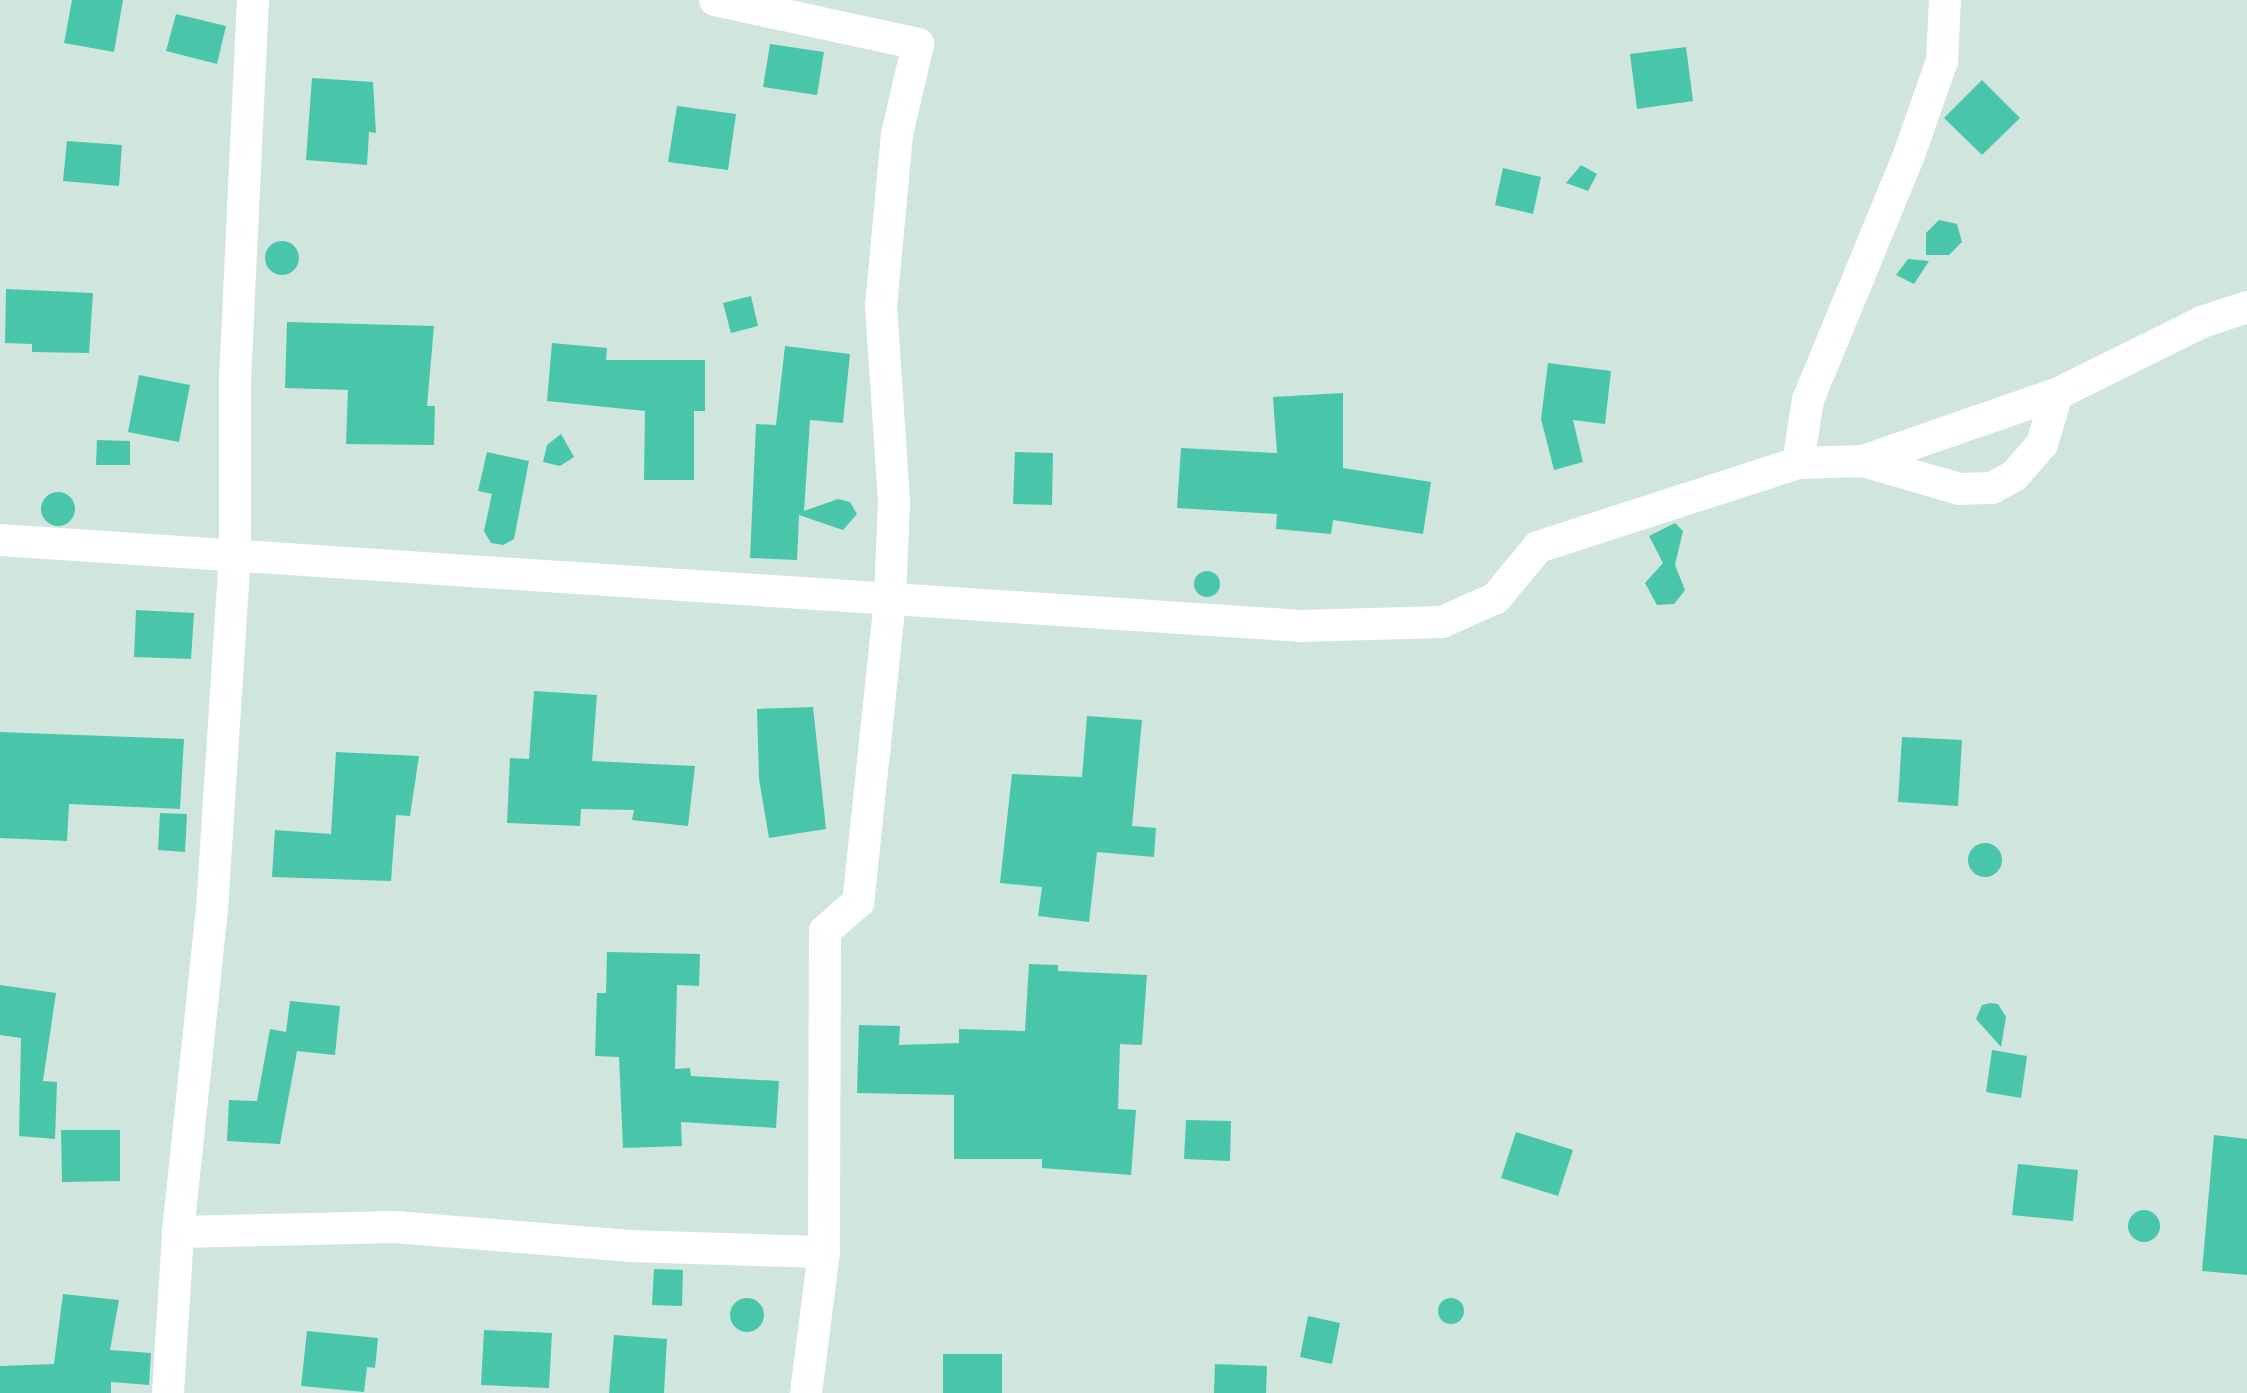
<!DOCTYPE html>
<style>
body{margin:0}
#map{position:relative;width:2247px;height:1393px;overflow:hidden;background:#cfe5de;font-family:Quicksand,sans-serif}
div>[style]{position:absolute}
.building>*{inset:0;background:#49c6aa}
.round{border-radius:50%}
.street>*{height:32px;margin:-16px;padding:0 16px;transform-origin:16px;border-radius:16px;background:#fff}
span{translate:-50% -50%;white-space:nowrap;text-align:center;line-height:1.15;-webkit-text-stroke:6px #cfe5de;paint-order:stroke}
</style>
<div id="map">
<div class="building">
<div style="clip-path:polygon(72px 0,123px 0,114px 52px,64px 43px)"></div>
<div style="clip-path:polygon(176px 14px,226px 26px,217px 64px,166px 51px)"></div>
<div style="clip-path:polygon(770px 44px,824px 52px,817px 95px,763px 87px)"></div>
<div style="clip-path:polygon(1686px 47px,1693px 101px,1637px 109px,1630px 54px)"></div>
<div style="clip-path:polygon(312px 78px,373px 82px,376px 133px,369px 132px,367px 165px,306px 160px)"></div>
<div style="clip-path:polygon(1982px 80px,2020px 118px,1982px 155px,1944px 118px)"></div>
<div style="clip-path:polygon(677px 106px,736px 114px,728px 170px,668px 162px)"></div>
<div style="clip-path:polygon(67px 141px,122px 145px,119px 186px,63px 181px)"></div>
<div style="clip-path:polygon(1581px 165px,1597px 174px,1588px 191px,1566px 183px)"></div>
<div style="clip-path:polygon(1503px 168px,1541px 177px,1533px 214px,1495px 205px)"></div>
<div style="clip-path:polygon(1939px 220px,1957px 224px,1962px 242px,1949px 255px,1926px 255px,1926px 233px)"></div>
<div class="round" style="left:265px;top:241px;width:34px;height:34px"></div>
<div style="clip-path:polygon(1908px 259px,1929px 261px,1914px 284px,1896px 275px)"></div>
<div style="clip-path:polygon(6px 289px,93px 293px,89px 353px,32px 352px,32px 344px,5px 343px)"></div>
<div style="clip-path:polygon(751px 296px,758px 326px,731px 333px,723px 303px)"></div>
<div style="clip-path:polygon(287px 322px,434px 326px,427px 406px,435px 406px,434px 445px,346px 444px,348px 390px,285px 388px)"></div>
<div style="clip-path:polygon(552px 343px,607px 348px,606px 360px,705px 360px,705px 411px,694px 411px,694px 480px,644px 480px,645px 411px,547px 401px)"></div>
<div style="clip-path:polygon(785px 346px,850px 354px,843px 423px,810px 420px,804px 511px,838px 499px,850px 502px,857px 514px,843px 530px,799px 515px,797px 560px,750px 558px,756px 424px,776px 425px)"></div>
<div style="clip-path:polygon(1548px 363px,1611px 371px,1605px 424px,1573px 420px,1583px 462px,1554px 470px,1541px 419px)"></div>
<div style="clip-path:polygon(139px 375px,190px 385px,179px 442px,128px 432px)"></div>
<div style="clip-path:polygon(1343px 393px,1343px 468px,1431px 482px,1423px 534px,1333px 520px,1331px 534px,1276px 529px,1277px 514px,1177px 508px,1181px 448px,1277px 453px,1273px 397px)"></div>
<div style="clip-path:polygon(561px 434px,574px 457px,560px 466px,543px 462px,547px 445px)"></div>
<div style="clip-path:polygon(97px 440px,130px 441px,130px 465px,96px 465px)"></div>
<div style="clip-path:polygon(487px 452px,529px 461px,514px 539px,503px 545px,491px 543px,484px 531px,492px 494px,478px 491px)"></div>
<div style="clip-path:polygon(1015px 452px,1053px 453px,1052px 505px,1013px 504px)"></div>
<div class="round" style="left:41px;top:492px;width:34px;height:34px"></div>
<div style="clip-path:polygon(1675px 523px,1683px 531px,1675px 565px,1685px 590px,1674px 604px,1657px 605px,1645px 583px,1663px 563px,1649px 536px)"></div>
<div class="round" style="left:1194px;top:571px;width:26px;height:26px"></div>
<div style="clip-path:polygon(136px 610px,194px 613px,191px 659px,134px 657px)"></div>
<div style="clip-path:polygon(534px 691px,597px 695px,592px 761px,695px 766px,688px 826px,632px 820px,634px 810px,581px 809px,580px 826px,507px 823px,510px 758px,529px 759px)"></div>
<div style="clip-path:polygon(813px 707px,826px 829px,769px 838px,759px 779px,757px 709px)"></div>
<div style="clip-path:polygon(1087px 716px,1142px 720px,1132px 826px,1156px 828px,1154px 857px,1097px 852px,1089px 922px,1038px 916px,1042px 887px,1000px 883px,1012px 774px,1082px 777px)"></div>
<div style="clip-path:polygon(0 732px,184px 739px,180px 809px,69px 804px,67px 841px,0 838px)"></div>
<div style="clip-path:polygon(1902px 737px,1962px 740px,1958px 806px,1898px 802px)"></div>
<div style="clip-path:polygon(336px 752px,419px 756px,410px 816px,396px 815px,391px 881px,272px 877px,275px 830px,331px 834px)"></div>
<div style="clip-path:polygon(160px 813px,187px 814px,185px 852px,158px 850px)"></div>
<div class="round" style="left:1968px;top:843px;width:34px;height:34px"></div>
<div style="clip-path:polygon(607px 952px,700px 954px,699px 986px,677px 985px,675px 1069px,690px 1068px,691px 1076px,779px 1081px,776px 1128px,681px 1122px,682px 1146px,623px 1148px,619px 1057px,595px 1056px,597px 993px,606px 993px)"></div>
<div style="clip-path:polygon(1029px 964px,1058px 965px,1058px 971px,1147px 975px,1142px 1045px,1120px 1044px,1118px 1109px,1136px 1110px,1131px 1175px,1042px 1168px,1042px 1159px,954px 1159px,954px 1095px,857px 1093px,859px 1025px,900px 1026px,899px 1045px,959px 1043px,959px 1029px,1025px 1031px)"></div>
<div style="clip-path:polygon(0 985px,56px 993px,43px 1081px,57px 1082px,55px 1139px,19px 1136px,21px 1038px,0 1035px)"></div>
<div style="clip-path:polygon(290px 1001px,340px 1006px,335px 1055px,297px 1051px,280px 1144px,227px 1141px,229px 1100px,257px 1101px,270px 1029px,286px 1032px)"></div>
<div style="clip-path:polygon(1990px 1003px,1998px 1004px,2006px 1017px,2001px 1047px,1976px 1019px,1982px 1005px)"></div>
<div style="clip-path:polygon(1992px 1050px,2027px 1056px,2021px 1098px,1986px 1092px)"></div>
<div style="clip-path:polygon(1186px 1120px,1231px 1121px,1230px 1161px,1184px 1159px)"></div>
<div style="clip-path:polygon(61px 1130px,120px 1130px,120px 1181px,62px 1182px)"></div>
<div style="clip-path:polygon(1516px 1132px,1573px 1150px,1558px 1196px,1501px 1178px)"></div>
<div style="clip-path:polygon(2214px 1135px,2247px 1139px,2247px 1275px,2202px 1271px)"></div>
<div style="clip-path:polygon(2018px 1164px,2078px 1170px,2073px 1221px,2012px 1215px)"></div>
<div class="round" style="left:2128px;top:1210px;width:32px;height:32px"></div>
<div style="clip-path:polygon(654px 1269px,683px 1270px,682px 1306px,652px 1305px)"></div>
<div style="clip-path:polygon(63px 1294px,119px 1300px,110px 1350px,151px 1353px,149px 1385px,111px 1382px,111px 1393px,0 1393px,0 1366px,54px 1364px)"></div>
<div class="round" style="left:1438px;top:1298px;width:26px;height:26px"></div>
<div class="round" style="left:730px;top:1298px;width:34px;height:34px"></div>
<div style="clip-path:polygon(1308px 1316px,1340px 1323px,1332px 1364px,1300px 1357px)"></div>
<div style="clip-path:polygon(484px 1330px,552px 1333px,549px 1388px,481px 1385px)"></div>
<div style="clip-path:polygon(307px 1331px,378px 1338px,375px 1368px,367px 1367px,364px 1392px,301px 1386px)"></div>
<div style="clip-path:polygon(614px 1335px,667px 1339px,664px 1393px,609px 1393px)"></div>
<div style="clip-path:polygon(943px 1354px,1002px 1354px,1002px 1393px,943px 1393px)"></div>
<div style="clip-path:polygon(1215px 1364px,1267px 1366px,1266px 1393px,1214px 1393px)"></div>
</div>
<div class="street">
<div style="left:715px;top:0;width:208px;rotate:12.2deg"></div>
<div style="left:918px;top:44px;width:92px;rotate:103.1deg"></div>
<div style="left:897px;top:134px;width:172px;rotate:95.3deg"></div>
<div style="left:881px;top:305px;width:196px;rotate:86.2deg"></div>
<div style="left:894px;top:501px;width:99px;rotate:92.3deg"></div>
<div style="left:890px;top:600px;width:304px;rotate:96deg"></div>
<div style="left:858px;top:902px;width:44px;rotate:138.7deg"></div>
<div style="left:825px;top:931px;width:321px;rotate:90.2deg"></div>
<div style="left:824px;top:1252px;width:142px;rotate:97.3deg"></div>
<div style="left:1863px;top:461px;width:101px;rotate:16.1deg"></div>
<div style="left:1960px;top:489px;width:32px;rotate:-2deg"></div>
<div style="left:1992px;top:488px;width:26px;rotate:-29deg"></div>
<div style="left:2015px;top:475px;width:41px;rotate:-48.9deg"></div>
<div style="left:2042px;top:444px;width:52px;rotate:-73.3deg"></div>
<div style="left:1798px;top:463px;width:64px;rotate:-81deg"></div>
<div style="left:1808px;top:400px;width:265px;rotate:-67.6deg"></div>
<div style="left:1909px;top:155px;width:100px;rotate:-70.7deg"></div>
<div style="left:1942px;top:61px;width:61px;rotate:-87.2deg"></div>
<div style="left:0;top:540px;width:1303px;rotate:3.78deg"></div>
<div style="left:1300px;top:626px;width:142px;rotate:-1.6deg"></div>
<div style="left:1442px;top:622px;width:59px;rotate:-24deg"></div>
<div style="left:1496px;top:598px;width:66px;rotate:-50.5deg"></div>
<div style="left:1538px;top:547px;width:273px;rotate:-17.9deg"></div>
<div style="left:1798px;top:463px;width:65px;rotate:-1.8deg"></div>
<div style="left:1863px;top:461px;width:205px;rotate:-19.1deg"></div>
<div style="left:2057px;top:394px;width:162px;rotate:-26.4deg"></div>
<div style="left:2202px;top:322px;width:47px;rotate:-18.4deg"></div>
<div style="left:178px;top:1232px;width:217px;rotate:-1.3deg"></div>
<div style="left:395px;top:1227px;width:235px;rotate:4.6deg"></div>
<div style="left:629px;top:1246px;width:195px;rotate:1.8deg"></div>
<div style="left:168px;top:1393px;width:161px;rotate:-86.4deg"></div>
<div style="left:178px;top:1232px;width:325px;rotate:-84deg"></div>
<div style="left:212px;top:909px;width:358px;rotate:-86.3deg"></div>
<div style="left:235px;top:552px;width:172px;rotate:-90deg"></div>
<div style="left:235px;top:380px;width:380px;rotate:-87.3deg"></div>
</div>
</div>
